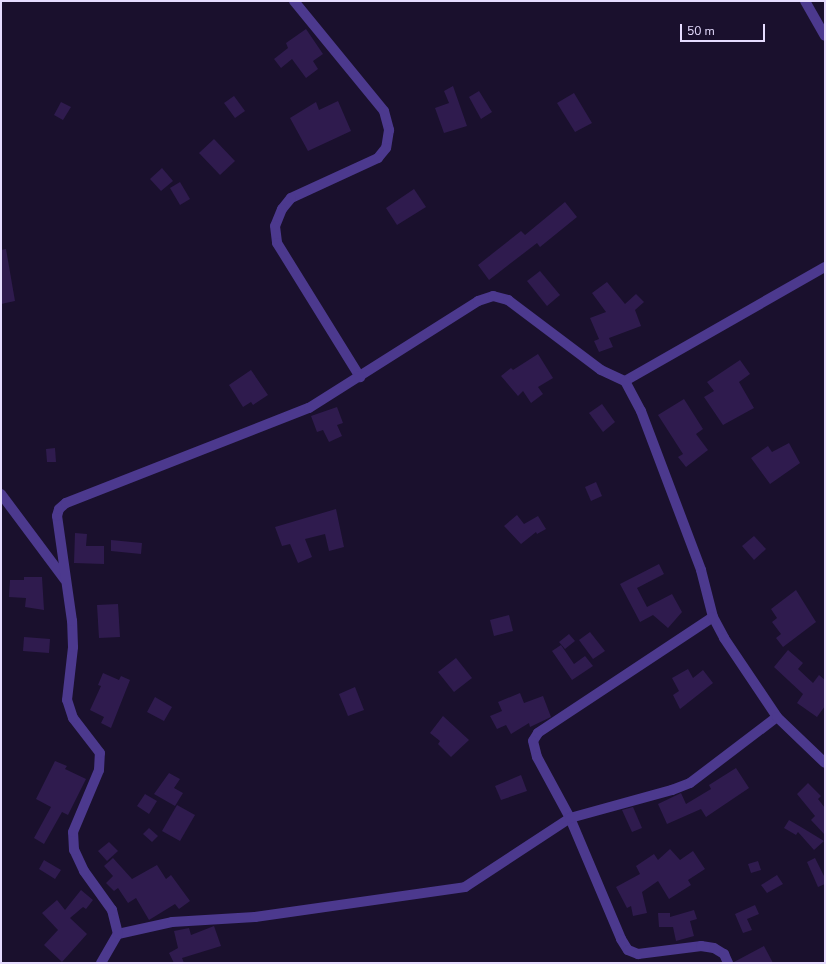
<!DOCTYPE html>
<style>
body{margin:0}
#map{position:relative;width:826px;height:964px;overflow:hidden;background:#1a102d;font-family:"Nunito Sans",sans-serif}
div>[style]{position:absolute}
.building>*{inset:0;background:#2f1b4e}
.street>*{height:10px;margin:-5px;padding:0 5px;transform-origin:5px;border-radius:5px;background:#4c398e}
span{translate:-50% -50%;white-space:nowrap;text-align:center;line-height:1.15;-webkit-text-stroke:3px #1a102d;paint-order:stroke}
.frame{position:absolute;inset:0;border:2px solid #e6dcff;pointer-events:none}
.scale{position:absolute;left:680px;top:24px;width:85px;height:18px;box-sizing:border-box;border:2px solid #e6dcff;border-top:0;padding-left:5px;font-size:12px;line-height:14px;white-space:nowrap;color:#e6dcff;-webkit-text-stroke:3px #1a102d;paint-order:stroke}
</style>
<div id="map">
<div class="building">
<div style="clip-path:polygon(306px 29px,323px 54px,313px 61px,318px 69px,306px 78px,292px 59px,281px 68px,274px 59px,288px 48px,286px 43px)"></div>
<div style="clip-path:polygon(453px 86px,467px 126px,444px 133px,435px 108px,449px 103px,444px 91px)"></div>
<div style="clip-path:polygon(479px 91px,492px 112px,481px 119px,469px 97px)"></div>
<div style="clip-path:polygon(574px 93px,592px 123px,575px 132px,557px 103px)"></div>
<div style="clip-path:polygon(234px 96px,245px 111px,235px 118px,224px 103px)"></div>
<div style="clip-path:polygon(338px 101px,351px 131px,308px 151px,290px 118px,316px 102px,319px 110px)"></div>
<div style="clip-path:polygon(61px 102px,71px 107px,63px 120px,54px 115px)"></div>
<div style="clip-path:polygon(214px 139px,235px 161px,220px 175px,199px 153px)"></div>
<div style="clip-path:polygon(162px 168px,173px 181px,161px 191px,150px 179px)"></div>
<div style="clip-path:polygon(180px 182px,190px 199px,180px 205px,170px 188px)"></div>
<div style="clip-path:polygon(414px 189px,426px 207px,397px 225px,386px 208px)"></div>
<div style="clip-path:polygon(565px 202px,577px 217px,540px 247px,537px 243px,489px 280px,478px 265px,521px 231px,525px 235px)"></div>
<div style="clip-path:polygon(6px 249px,15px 301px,1px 304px,1px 250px)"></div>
<div style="clip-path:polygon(540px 271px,560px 295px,547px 306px,527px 281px)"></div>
<div style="clip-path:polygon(607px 282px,625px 304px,636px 294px,644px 302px,635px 310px,641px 326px,609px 338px,613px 347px,599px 352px,594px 341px,599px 339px,590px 318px,606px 312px,592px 293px)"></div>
<div style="clip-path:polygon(538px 354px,553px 378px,538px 387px,543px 394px,531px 403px,523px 391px,518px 396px,501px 376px,511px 368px,513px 370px)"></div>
<div style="clip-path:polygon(740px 360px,750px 374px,739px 382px,754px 408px,723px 425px,704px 397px,714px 391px,707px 382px)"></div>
<div style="clip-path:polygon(251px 370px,268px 395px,253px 405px,251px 402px,243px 407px,229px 385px)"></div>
<div style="clip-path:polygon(684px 399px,703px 429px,696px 434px,708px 450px,686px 467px,678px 457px,683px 454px,658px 415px)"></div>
<div style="clip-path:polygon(602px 404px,615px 422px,603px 432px,589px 413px)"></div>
<div style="clip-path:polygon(337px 407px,343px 423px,337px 425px,342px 436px,329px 442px,323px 430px,317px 432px,311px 416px)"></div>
<div style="clip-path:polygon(789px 443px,800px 463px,770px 484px,751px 458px,768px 446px,772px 452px)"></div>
<div style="clip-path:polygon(55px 448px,56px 462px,47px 462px,46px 449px)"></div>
<div style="clip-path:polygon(596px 482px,602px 496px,591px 501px,585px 487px)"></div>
<div style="clip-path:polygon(336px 509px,344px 547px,329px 551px,325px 534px,305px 539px,312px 557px,298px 563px,290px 544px,282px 546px,275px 527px)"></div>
<div style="clip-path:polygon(517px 515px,524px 524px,538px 516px,546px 529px,537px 534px,536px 532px,521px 544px,504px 526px)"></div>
<div style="clip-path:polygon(75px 533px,87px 534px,86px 546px,104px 546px,104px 564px,74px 563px)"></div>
<div style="clip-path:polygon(754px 536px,766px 549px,754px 560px,742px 546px)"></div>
<div style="clip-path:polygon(111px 540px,142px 543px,141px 554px,111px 551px)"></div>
<div style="clip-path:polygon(659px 564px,664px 574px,637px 588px,647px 607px,672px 594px,682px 612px,668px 628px,653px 615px,640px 622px,620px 584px)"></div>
<div style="clip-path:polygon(24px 577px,42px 577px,44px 610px,25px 607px,26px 598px,9px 597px,10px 580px,24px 580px)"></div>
<div style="clip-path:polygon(796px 590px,816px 622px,783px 647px,776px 638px,781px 634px,772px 622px,777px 618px,771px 609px)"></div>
<div style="clip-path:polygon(118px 604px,120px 637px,99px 638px,97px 605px)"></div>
<div style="clip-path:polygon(509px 615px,513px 631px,494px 636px,490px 620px)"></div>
<div style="clip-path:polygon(590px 632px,605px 651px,593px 659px,579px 640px)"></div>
<div style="clip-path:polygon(569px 634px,575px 641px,565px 649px,559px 642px)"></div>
<div style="clip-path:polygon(24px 637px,50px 639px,49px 653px,23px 651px)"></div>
<div style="clip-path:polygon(561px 645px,574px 664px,585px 656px,593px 666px,572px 680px,552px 651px)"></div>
<div style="clip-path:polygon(788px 650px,803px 663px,798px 669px,813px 683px,819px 675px,825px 680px,825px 706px,817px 717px,797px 703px,803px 694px,774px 667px)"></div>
<div style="clip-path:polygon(456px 658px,472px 678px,454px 692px,438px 672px)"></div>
<div style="clip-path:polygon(688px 669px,693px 678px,703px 670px,713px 683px,680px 709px,673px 695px,679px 691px,672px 678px)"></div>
<div style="clip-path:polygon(103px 673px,119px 680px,121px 676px,130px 680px,111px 728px,101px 723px,104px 717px,90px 710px,101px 686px,98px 685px)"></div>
<div style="clip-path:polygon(355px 687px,364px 710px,348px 716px,339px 694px)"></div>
<div style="clip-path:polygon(520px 693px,524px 703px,543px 696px,551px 717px,530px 727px,529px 723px,511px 734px,506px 725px,497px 729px,490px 716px,502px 711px,498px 702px)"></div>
<div style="clip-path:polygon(155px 697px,172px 707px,164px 721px,147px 712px)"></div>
<div style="clip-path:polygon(443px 716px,469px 740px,451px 757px,438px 744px,440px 741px,430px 733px)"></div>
<div style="clip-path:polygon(55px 761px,67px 766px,65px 769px,86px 779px,68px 815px,62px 812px,44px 844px,34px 838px,51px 807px,36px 799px)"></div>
<div style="clip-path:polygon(736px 768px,749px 788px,706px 817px,701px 809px,667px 824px,658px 804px,681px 793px,686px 804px,711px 789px,709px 785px)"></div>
<div style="clip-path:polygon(169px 773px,180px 779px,174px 788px,183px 793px,175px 806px,154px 794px)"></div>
<div style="clip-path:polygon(521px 775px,527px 791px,501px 800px,495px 786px)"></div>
<div style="clip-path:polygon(808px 783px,821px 796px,818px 799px,825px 808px,825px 835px,811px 820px,815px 816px,797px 794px)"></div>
<div style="clip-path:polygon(145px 794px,157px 801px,149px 814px,137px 806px)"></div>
<div style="clip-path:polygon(177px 805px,195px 815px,180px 841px,162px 831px)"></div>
<div style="clip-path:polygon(633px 807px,642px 828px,632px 832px,622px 810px)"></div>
<div style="clip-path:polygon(789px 820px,801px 827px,824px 841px,814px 850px,798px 832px,796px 835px,784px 828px)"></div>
<div style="clip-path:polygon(149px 828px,158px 836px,152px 842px,143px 834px)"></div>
<div style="clip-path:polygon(109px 842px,118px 851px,107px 861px,98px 851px)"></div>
<div style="clip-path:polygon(670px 849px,680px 860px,693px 851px,705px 869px,688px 880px,691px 885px,669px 899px,658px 881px,642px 892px,647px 913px,633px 916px,631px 906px,627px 908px,616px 887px,640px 874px,636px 866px,654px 854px,658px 860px)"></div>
<div style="clip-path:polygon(113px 858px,132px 879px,157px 865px,166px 879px,171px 875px,190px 901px,179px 909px,175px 904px,149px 920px,136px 898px,128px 903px,118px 888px,114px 891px,106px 883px,113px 876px,104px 866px)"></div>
<div style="clip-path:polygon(815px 858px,825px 878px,825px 884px,818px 887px,807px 862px)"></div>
<div style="clip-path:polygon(44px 860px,61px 870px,55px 879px,39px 869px)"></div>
<div style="clip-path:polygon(758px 861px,761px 870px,751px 873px,748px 864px)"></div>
<div style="clip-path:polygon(777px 875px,783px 884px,767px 893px,761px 885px)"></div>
<div style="clip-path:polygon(81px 890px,93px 900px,86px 909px,83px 907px,70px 918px,87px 934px,62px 962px,44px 945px,58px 930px,42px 913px,57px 900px,65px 910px)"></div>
<div style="clip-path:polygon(755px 905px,759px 914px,747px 919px,752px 930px,743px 933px,735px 914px)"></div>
<div style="clip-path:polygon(694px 910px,697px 919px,690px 921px,694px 936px,676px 941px,673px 927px,659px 927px,658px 913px,670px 913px,670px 917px)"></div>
<div style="clip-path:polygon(214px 926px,221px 946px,182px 958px,184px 963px,174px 963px,169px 953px,178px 948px,174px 931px,189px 928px,191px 935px)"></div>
<div style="clip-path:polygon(764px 946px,773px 963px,734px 963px,734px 962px)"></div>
</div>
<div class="street">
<div style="left:294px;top:1px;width:142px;rotate:50.7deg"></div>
<div style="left:384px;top:111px;width:20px;rotate:75deg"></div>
<div style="left:389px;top:130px;width:18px;rotate:99deg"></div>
<div style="left:386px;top:148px;width:13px;rotate:129deg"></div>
<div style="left:378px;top:158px;width:96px;rotate:155.3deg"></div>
<div style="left:291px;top:198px;width:14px;rotate:129deg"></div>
<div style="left:282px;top:209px;width:18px;rotate:112deg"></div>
<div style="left:275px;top:226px;width:17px;rotate:83deg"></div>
<div style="left:277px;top:243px;width:158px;rotate:58.2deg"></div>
<div style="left:805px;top:1px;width:40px;rotate:60.3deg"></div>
<div style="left:625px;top:381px;width:230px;rotate:-29.7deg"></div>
<div style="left:1px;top:494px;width:107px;rotate:53.3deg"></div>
<div style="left:713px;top:617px;width:210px;rotate:146.5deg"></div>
<div style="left:538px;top:733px;width:9px;rotate:122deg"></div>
<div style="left:533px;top:741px;width:16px;rotate:76deg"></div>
<div style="left:537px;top:757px;width:69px;rotate:61.6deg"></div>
<div style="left:570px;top:818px;width:131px;rotate:67.1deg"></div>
<div style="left:621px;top:939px;width:13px;rotate:58deg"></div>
<div style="left:628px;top:950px;width:11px;rotate:22deg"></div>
<div style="left:638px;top:954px;width:64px;rotate:-7.2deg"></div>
<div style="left:701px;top:946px;width:13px;rotate:9deg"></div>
<div style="left:714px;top:948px;width:12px;rotate:31deg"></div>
<div style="left:724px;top:954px;width:10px;rotate:66deg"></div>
<div style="left:118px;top:934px;width:55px;rotate:-12.5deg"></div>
<div style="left:172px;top:922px;width:83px;rotate:-3.4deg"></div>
<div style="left:255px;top:917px;width:212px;rotate:-8.1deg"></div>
<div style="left:465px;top:887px;width:126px;rotate:-33.3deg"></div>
<div style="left:570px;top:818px;width:106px;rotate:-15.4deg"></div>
<div style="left:672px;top:790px;width:19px;rotate:-21deg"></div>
<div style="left:690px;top:783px;width:109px;rotate:-37.2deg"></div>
<div style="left:101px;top:963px;width:34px;rotate:-60deg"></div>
<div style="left:118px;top:934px;width:25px;rotate:-104deg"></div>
<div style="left:112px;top:910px;width:48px;rotate:-125.7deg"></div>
<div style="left:84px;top:871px;width:23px;rotate:-115deg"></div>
<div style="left:74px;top:850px;width:18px;rotate:-93deg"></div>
<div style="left:73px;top:832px;width:67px;rotate:-67.2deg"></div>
<div style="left:99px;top:770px;width:17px;rotate:-87deg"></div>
<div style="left:100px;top:753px;width:44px;rotate:-127.6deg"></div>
<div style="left:73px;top:718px;width:19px;rotate:-108deg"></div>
<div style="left:67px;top:700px;width:53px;rotate:-83.5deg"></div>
<div style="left:73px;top:647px;width:26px;rotate:-92deg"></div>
<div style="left:72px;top:621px;width:106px;rotate:-98.1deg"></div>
<div style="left:57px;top:516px;width:7px;rotate:-74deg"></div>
<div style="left:59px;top:509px;width:9px;rotate:-41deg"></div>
<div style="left:66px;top:503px;width:261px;rotate:-21.4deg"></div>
<div style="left:309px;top:408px;width:200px;rotate:-32.3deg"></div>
<div style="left:478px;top:301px;width:16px;rotate:-18deg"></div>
<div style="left:493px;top:296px;width:16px;rotate:15deg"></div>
<div style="left:508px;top:300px;width:116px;rotate:37deg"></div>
<div style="left:601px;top:370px;width:26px;rotate:25deg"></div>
<div style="left:625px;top:381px;width:34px;rotate:62deg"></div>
<div style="left:641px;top:411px;width:170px;rotate:69.3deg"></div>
<div style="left:701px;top:570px;width:49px;rotate:75.7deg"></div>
<div style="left:713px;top:617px;width:24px;rotate:62deg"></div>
<div style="left:724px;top:638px;width:95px;rotate:56.1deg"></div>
<div style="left:777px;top:717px;width:66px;rotate:43.8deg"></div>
</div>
<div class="frame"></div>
<div class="scale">50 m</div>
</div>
